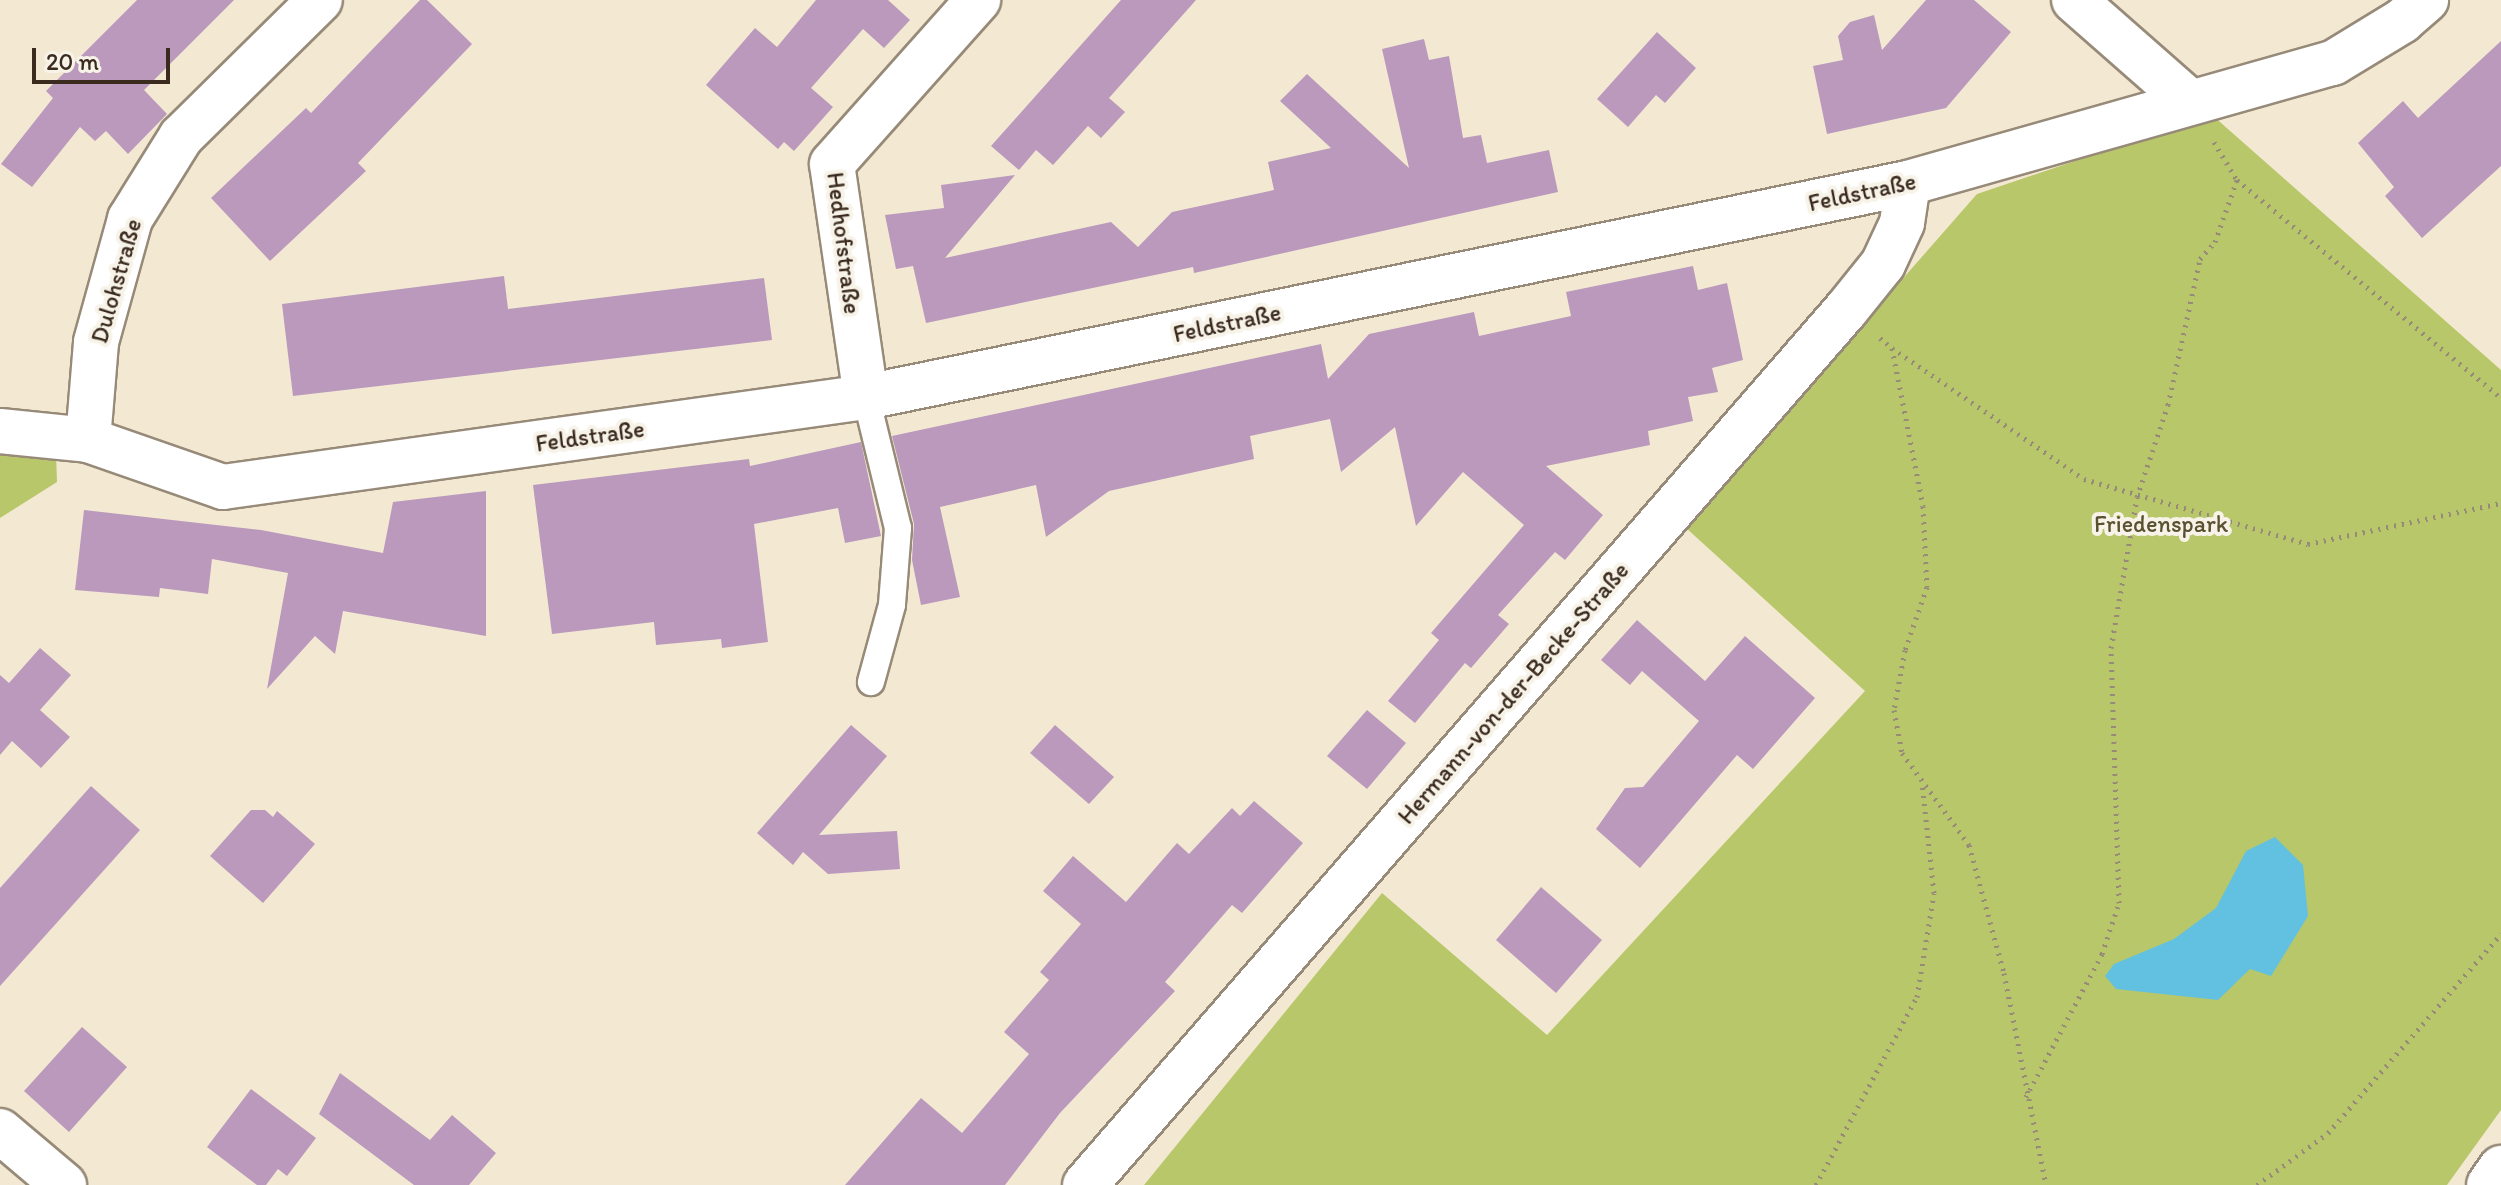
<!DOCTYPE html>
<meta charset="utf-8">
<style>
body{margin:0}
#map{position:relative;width:2501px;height:1185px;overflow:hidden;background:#f3e9d3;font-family:Itim,sans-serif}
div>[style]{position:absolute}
.green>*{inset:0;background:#b8c769}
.water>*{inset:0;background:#62c0e1}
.building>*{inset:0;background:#ba99bc}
.path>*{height:5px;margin-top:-2.5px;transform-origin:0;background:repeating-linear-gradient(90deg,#978a78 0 2px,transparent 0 8px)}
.roads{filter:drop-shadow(2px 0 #978a78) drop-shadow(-2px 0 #978a78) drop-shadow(0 2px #978a78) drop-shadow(0 -2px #978a78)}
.lane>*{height:26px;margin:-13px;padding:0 13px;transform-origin:13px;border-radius:13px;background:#fff}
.street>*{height:44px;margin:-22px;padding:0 22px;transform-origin:22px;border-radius:22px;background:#fff}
span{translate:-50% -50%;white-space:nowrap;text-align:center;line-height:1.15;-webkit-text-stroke:8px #f7f3e8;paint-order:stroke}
.street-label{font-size:24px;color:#3b2a1e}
.park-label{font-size:24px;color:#5a5131}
.scale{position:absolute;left:32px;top:48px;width:138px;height:36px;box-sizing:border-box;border:4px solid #3b2a1e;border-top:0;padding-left:10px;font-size:24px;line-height:28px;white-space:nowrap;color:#3b2a1e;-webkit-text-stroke:6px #f7f3e8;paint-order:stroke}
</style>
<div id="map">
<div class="green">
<div style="clip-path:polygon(2212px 115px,2501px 370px,2501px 1110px,2447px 1185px,1144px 1185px,1382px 893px,1547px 1035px,1865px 691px,1685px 527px,1977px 194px)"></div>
<div style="clip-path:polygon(0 447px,56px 454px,57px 482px,0 518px)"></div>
</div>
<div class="water">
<div style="clip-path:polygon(2275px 837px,2303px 865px,2308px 916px,2271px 976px,2250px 969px,2218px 1000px,2116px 989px,2105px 976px,2114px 964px,2174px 939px,2216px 908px,2246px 851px)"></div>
</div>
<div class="building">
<div style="clip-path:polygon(137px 0,234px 0,144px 90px,167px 114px,128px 154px,106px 131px,95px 141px,80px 127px,32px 187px,1px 164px,53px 98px,46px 91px)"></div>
<div style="clip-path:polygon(420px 0,427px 0,472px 44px,358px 163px,366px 171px,270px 261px,211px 198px,306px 108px,311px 113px)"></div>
<div style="clip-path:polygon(816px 0,888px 0,910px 20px,884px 48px,863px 29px,811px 88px,833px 107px,794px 151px,784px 142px,778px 149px,706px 85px,755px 28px,777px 47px)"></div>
<div style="clip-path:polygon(1121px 0,1196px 0,1109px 98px,1125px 112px,1101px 138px,1088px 126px,1053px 165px,1036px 150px,1019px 170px,991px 146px)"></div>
<div style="clip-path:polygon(1926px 0,1974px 0,2011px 32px,1946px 108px,1827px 134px,1813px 66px,1843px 60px,1838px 36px,1850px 22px,1874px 15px,1882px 50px)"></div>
<div style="clip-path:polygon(1657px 32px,1696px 68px,1665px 103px,1656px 95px,1628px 127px,1597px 99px)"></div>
<div style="clip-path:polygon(1424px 39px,1429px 60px,1449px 56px,1463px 138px,1481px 135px,1487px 163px,1549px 150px,1558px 192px,1194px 273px,1193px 267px,926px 323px,913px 266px,896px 269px,885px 215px,944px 208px,941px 185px,1015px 175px,945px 258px,1111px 222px,1138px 247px,1172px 212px,1274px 190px,1268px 162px,1331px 148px,1280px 101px,1307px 74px,1409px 168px,1382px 49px)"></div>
<div style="clip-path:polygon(2501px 41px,2501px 166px,2422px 238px,2385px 196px,2394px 187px,2358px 143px,2403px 101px,2418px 118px)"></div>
<div style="clip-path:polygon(1693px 266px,1698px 290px,1727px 283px,1743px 360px,1712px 368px,1718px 392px,1688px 397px,1693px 421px,1648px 431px,1650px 445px,1546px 466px,1603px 515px,1565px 560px,1555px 552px,1498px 615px,1509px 624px,1471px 668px,1465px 663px,1415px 723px,1388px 701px,1439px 640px,1431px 633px,1524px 525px,1463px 472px,1416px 526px,1395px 427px,1341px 472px,1330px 419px,1250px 436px,1254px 459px,1109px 491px,1046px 537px,1036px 485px,940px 507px,960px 597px,921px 605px,912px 560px,914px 524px,892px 436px,1321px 344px,1328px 379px,1369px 334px,1474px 312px,1479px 336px,1571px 316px,1566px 292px)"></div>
<div style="clip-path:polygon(504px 276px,508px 309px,764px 278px,772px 340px,293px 396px,282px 304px)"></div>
<div style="clip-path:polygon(861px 442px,881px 536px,845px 543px,838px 508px,754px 524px,768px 642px,722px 648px,721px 639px,656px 645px,654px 622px,552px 634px,533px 485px,749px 459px,750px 466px)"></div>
<div style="clip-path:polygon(486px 491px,486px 636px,343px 611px,335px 654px,315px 636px,267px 689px,288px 573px,212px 559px,208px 594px,160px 588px,159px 597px,75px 590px,84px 510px,261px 530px,383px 553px,393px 502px)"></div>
<div style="clip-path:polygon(1637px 620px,1705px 681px,1745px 636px,1815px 698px,1753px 769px,1737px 755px,1640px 868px,1596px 829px,1625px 788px,1643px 787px,1699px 721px,1642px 671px,1630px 685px,1601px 660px)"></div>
<div style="clip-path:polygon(40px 648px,71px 675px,40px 710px,70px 737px,41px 768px,12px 741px,0 755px,0 675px,9px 683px)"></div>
<div style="clip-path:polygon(1367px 710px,1406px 743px,1367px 789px,1327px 756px)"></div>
<div style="clip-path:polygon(851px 725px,887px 756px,819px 835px,897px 831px,900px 869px,828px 874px,803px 852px,793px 865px,757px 833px)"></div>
<div style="clip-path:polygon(1055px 725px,1114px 777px,1089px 804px,1030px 753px)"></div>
<div style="clip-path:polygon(91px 786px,140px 830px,0 986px,0 888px)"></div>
<div style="clip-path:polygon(1254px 801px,1303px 843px,1242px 913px,1232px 905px,1165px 982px,1175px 991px,1060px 1113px,1005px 1185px,845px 1185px,921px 1098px,962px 1133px,1029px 1054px,1004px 1032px,1049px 980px,1040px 972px,1081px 924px,1043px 891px,1073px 856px,1126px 902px,1177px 843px,1189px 854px,1232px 808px,1240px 816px)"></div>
<div style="clip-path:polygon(251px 810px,265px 810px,273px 817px,277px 811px,315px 844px,263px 903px,210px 856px)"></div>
<div style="clip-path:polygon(1541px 887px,1602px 940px,1556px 993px,1496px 940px)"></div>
<div style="clip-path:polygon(82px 1027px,127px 1067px,69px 1132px,24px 1091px)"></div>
<div style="clip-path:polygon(340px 1073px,430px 1140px,452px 1115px,496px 1153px,469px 1185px,414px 1185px,319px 1114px)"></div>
<div style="clip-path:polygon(251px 1089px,316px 1138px,287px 1176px,278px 1169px,266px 1185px,257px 1185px,207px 1147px)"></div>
</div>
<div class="path">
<div style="left:2214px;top:142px;width:44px;rotate:58.8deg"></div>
<div style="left:2237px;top:180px;width:342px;rotate:39.5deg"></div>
<div style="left:1880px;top:338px;width:16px;rotate:40deg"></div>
<div style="left:1892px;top:348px;width:161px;rotate:78.9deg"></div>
<div style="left:1923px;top:506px;width:81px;rotate:87.2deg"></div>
<div style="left:1927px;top:587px;width:67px;rotate:109.2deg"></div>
<div style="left:1905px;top:650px;width:61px;rotate:100.4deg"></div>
<div style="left:1894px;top:710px;width:44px;rotate:79.5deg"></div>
<div style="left:1902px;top:753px;width:114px;rotate:53.9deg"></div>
<div style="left:1969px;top:845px;width:133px;rotate:74.7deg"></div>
<div style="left:2004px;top:973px;width:216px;rotate:78.8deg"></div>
<div style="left:1892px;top:348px;width:232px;rotate:34.3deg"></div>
<div style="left:2084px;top:479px;width:233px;rotate:16.2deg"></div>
<div style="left:2308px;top:544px;width:197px;rotate:-12deg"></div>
<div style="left:2026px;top:1097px;width:162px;rotate:-62deg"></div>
<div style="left:2102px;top:954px;width:54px;rotate:-71.6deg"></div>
<div style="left:2119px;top:903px;width:255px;rotate:-91.8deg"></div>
<div style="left:2111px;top:648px;width:153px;rotate:-80.2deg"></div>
<div style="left:2137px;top:497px;width:97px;rotate:-71.4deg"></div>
<div style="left:2168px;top:405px;width:149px;rotate:-77.6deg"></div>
<div style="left:2200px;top:259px;width:23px;rotate:-49deg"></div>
<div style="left:2215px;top:242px;width:66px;rotate:-70.5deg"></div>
<div style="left:1816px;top:1185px;width:213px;rotate:-61.8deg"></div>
<div style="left:1917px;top:997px;width:105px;rotate:-80.7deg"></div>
<div style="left:1934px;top:893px;width:112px;rotate:-96.2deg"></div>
<div style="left:2257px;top:1185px;width:88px;rotate:-36.2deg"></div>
<div style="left:2328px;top:1133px;width:264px;rotate:-49deg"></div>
</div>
<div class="roads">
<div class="lane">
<div style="left:866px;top:397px;width:135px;rotate:76.3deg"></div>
<div style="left:898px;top:528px;width:77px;rotate:94.5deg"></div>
<div style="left:892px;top:605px;width:80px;rotate:105.3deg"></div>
</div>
<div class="street">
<div style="left:2074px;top:0;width:154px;rotate:41.3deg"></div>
<div style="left:866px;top:397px;width:235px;rotate:-98.3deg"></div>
<div style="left:832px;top:164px;width:220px;rotate:-48.3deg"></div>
<div style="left:0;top:431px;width:88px;rotate:5.8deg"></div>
<div style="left:88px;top:440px;width:143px;rotate:19.2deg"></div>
<div style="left:223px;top:487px;width:649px;rotate:-7.97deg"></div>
<div style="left:866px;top:397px;width:1064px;rotate:-11.61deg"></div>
<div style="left:1908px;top:183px;width:442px;rotate:-15.8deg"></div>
<div style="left:2333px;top:63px;width:81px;rotate:-31.3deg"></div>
<div style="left:2402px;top:21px;width:32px;rotate:-41deg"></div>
<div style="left:88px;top:440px;width:98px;rotate:-85.3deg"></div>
<div style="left:96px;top:342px;width:128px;rotate:-74.5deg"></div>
<div style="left:130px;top:219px;width:97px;rotate:-58.1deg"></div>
<div style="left:181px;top:137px;width:195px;rotate:-44.6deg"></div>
<div style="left:0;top:1131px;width:84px;rotate:40.2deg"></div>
<div style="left:1085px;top:1185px;width:1160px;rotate:-48.99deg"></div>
<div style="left:1846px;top:310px;width:59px;rotate:-51.2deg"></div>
<div style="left:1883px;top:264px;width:45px;rotate:-65.1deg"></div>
<div style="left:1902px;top:223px;width:40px;rotate:-81.5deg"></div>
<div style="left:2489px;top:1185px;width:21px;rotate:-55deg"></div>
</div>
</div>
<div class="street-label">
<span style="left:1862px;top:192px;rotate:-12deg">Feldstraße</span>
<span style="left:844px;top:243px;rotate:83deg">Hedhofstraße</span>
<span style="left:116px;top:281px;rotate:-74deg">Dulohstraße</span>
<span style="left:1227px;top:323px;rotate:-12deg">Feldstraße</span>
<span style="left:590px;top:436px;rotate:-8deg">Feldstraße</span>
<span style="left:1513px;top:693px;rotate:-49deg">Hermann-von-der-Becke-Straße</span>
</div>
<div class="park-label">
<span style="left:2161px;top:524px">Friedenspark</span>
</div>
<div class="scale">20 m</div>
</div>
